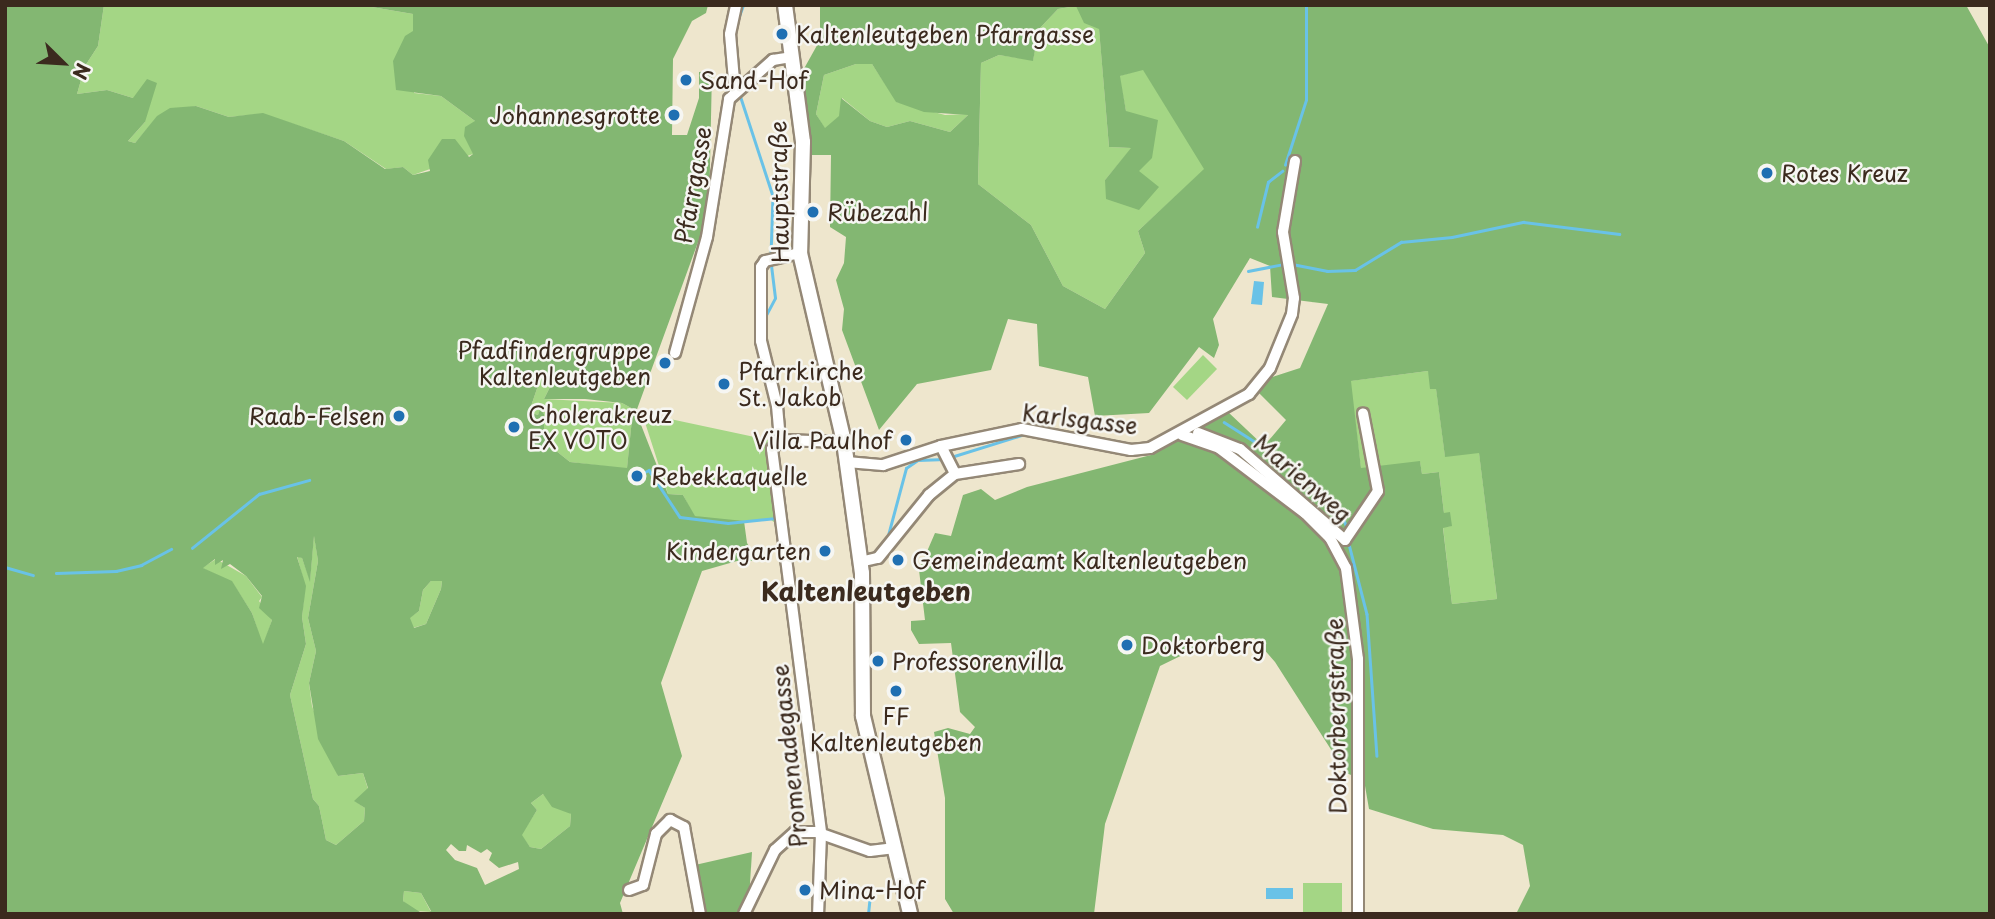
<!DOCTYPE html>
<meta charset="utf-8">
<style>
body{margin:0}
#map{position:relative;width:1995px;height:919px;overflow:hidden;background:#eee6cd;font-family:"Playpen Sans",sans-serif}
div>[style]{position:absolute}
.green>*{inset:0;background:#a4d685}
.forest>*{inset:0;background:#83b772}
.water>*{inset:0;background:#69c2e7}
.stream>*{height:2.5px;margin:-1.25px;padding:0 1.25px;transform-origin:1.25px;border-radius:1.25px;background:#69c2e7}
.roads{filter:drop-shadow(2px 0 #948876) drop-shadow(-2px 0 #948876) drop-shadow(0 2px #948876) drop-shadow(0 -2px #948876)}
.minor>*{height:10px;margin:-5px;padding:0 5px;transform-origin:5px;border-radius:5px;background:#fff}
.major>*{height:14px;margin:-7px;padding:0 7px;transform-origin:7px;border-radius:7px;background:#fff}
.dots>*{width:19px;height:19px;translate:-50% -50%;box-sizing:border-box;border:4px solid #f6f6f2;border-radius:50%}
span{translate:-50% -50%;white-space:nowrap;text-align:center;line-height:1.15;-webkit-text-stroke:5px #f6f6f2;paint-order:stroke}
.poi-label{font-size:23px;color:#3b2a1e}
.left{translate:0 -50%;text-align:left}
.right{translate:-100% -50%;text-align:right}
.street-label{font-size:23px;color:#3b2a1e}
.quarter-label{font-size:26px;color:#3b2a1e;font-weight:700}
.frame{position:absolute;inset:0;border:7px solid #3b2a1e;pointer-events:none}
.north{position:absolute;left:28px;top:28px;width:70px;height:70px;-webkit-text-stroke:5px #f6f6f2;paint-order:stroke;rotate:114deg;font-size:19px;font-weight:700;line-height:28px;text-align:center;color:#3b2a1e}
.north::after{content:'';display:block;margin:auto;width:24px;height:32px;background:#3b2a1e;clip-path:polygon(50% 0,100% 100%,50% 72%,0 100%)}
</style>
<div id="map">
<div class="green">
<div style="clip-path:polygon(104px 5px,360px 5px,413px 14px,414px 93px,441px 96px,475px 121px,473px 154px,413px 175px,403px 167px,386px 169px,344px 141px,263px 114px,229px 117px,196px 106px,158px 116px,135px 143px,128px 141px,145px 122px,133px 98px,107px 90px,77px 94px,85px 66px,98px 46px)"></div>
<div style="clip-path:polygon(1076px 6px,1099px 28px,1109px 147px,1132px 148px,1105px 180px,1138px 171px,1119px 76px,1143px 69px,1205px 169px,1138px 231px,1145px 253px,1105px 309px,1063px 286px,1031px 225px,978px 184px,981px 63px,999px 55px,1033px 60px,1039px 29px,1058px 9px)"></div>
<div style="clip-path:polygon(856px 64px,872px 64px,897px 102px,945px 115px,969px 114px,950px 132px,910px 121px,887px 127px,870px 121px,842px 98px,840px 116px,825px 129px,816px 114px,824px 75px)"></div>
<div style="clip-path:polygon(1203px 355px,1217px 369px,1187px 400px,1173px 387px)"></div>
<div style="clip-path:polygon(1428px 371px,1436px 388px,1445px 456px,1479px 452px,1497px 599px,1452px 604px,1443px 527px,1451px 526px,1444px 513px,1439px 472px,1422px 474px,1420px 462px,1361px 469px,1350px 381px)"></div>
<div style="clip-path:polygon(542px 374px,553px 381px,544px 399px,622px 403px,633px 409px,627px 469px,570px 462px,550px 446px,544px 435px,544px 414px,540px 410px,538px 415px,529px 412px)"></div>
<div style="clip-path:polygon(642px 413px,769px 440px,780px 527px,770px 519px,728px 523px,694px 516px,683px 495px,668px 494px)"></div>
<div style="clip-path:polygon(314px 534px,318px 561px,308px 618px,316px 651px,309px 683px,312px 706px,338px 776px,363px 773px,368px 789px,355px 801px,365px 808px,364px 821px,336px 845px,326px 840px,319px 806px,313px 799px,290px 695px,306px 644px,302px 617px,305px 586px,297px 556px,302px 558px,310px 580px)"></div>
<div style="clip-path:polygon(216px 559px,246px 576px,262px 597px,259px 601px,272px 620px,263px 647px,252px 613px,232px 582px,202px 568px)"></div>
<div style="clip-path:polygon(431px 581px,442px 581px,441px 589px,426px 624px,413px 628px,409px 618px,419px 611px,423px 590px)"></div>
<div style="clip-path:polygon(543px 794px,571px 814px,570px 826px,541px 849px,530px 847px,521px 835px,537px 810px,531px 803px)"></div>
<div style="clip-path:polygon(1303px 883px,1342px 883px,1342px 914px,1303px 914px)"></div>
<div style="clip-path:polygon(404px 891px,421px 893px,431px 912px,414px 911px,403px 901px)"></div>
</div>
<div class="forest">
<div style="clip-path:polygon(evenodd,5px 5px,104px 5px,98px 46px,85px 66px,77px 94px,107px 90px,133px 98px,147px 79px,157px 83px,145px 122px,128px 141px,135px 143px,157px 116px,170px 108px,196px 106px,229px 117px,263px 113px,344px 141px,385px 169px,403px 167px,413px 175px,430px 171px,428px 160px,442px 139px,455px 139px,469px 157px,473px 154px,464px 136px,465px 127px,475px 121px,441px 96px,396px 90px,393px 61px,405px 36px,413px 31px,413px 14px,360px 5px,708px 5px,706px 13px,692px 21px,673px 59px,672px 135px,687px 135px,699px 98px,699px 72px,712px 71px,709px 212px,636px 412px,668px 494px,683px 495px,695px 516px,744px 521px,747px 543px,758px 561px,737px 561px,702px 571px,661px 683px,682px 756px,620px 903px,623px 914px,427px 914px,431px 911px,421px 893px,404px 891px,403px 901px,423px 914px,5px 914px,5px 5px,542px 374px,563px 378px,561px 384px,553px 381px,544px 399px,585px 399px,622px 403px,633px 409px,627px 468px,570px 462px,550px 446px,544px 435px,544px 414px,540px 409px,538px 415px,529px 412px,542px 374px,5px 5px,314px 536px,318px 561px,308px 618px,316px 651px,309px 683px,318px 739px,338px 776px,363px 773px,368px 788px,354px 801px,365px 808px,364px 821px,336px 845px,326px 840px,319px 806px,313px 799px,290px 695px,306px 644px,302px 617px,306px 586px,297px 557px,302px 558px,310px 582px,314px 536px,5px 5px,215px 559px,215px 565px,223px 560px,221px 569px,230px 564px,246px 576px,262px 596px,259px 608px,272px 620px,263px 644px,252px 613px,232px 581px,203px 568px,215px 559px,5px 5px,431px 581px,442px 581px,441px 589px,426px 624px,414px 628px,410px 618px,419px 611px,423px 590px,431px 581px,5px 5px,543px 794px,552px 807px,571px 814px,570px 826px,541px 849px,530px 847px,522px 835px,537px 810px,531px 803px,543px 794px,5px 5px,451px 844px,459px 851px,466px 851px,467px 845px,481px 853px,487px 849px,492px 853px,489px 860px,499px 868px,518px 862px,519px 869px,485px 885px,477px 868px,455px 860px,446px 850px,451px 844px)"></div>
<div style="clip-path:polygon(evenodd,820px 5px,1966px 5px,1990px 48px,1990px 914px,1516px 914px,1530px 886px,1523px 845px,1503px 835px,1433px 829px,1369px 809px,1364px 780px,1346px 773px,1275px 662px,1254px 638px,1209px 642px,1160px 666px,1105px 824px,1094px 914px,954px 914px,945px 899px,945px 798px,934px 732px,948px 728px,970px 734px,975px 727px,960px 712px,951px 643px,919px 644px,911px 630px,911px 621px,925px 620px,919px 570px,935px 533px,951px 536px,963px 495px,981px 489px,995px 500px,1027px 487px,1151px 455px,1228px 412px,1264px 446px,1286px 420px,1258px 392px,1269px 378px,1300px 368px,1328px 304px,1272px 297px,1270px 266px,1250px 258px,1213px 319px,1219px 345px,1214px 358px,1199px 347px,1149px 413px,1095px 416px,1088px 377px,1039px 366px,1037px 324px,1008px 319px,991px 370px,917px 384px,879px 430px,842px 330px,844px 309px,836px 280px,844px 263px,846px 237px,830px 227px,831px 155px,808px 155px,801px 74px,820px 40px,820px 5px,1076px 6px,1084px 23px,1099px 29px,1109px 147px,1131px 148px,1105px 180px,1106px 199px,1139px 210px,1159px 187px,1139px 171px,1152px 158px,1158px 120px,1126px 111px,1120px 76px,1143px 70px,1204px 169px,1138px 231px,1145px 253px,1105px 309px,1063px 286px,1031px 225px,978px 184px,981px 63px,999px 55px,1033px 61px,1039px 29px,1058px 9px,1076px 6px,820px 5px,856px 64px,872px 64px,896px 102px,924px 112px,968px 115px,950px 132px,910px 121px,887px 127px,870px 121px,841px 98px,839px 116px,825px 128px,816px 114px,824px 75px,856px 64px,820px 5px,1428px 371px,1430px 389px,1436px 389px,1445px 457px,1479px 453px,1497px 599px,1452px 604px,1443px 528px,1452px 526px,1450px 512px,1444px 513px,1439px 472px,1422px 474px,1420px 461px,1361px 468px,1351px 381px,1428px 371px)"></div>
<div style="clip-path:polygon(752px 852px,748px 914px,704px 914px,695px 865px)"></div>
</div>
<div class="water">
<div style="clip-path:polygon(1254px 281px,1264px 282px,1262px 305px,1251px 304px)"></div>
<div style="clip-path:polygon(1266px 888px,1293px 888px,1293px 899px,1266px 899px)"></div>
</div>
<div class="stream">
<div style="left:738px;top:19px;width:15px;rotate:-70deg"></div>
<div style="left:740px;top:95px;width:106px;rotate:71.9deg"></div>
<div style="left:773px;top:196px;width:61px;rotate:91.9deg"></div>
<div style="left:1285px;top:165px;width:68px;rotate:-72.1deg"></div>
<div style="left:1306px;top:100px;width:95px;rotate:-90deg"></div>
<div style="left:1257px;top:227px;width:46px;rotate:-76.3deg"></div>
<div style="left:1268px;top:182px;width:18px;rotate:-38deg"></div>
<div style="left:1292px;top:264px;width:36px;rotate:11deg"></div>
<div style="left:1327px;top:271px;width:28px;rotate:-2deg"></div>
<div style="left:1355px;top:270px;width:54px;rotate:-31.3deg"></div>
<div style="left:1401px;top:242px;width:51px;rotate:-5.6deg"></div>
<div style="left:1452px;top:237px;width:73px;rotate:-11.9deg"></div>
<div style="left:1523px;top:222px;width:97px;rotate:7.1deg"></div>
<div style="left:1248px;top:271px;width:38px;rotate:-11deg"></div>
<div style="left:765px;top:317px;width:21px;rotate:-62deg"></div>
<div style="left:775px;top:298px;width:34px;rotate:-97deg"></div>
<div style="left:775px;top:378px;width:15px;rotate:74deg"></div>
<div style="left:1224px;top:422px;width:82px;rotate:32.5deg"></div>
<div style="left:1293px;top:466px;width:72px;rotate:46.1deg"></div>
<div style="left:1343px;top:518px;width:13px;rotate:67deg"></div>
<div style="left:951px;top:457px;width:77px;rotate:-17.3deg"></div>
<div style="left:639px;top:475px;width:11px;rotate:-27deg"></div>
<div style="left:649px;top:470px;width:56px;rotate:56.6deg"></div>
<div style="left:680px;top:517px;width:48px;rotate:7.1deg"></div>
<div style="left:728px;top:523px;width:48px;rotate:-5.9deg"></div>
<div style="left:887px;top:539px;width:73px;rotate:-75deg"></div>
<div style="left:906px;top:468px;width:14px;rotate:-34deg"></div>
<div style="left:918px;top:460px;width:27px;rotate:-2deg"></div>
<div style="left:1349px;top:544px;width:72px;rotate:75.6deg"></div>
<div style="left:1367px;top:614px;width:142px;rotate:86deg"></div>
<div style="left:192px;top:548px;width:86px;rotate:-38.9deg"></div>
<div style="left:259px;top:494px;width:52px;rotate:-15.6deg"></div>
<div style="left:5px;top:567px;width:29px;rotate:16deg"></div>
<div style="left:56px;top:573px;width:60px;rotate:-1.9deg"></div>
<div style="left:116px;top:571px;width:26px;rotate:-13deg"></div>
<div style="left:141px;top:565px;width:34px;rotate:-28deg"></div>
<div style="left:868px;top:914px;width:18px;rotate:-84deg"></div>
</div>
<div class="roads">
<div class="minor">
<div style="left:735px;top:92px;width:58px;rotate:-94.9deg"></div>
<div style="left:730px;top:34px;width:30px;rotate:-78deg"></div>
<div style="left:675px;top:353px;width:120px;rotate:-74.6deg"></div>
<div style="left:707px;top:237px;width:140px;rotate:-80.9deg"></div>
<div style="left:729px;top:99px;width:59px;rotate:-41.6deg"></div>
<div style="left:773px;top:60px;width:18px;rotate:-9deg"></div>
<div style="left:1198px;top:433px;width:45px;rotate:20.9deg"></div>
<div style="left:1240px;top:449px;width:139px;rotate:40.9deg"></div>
<div style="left:1345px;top:540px;width:59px;rotate:-56deg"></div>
<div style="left:1378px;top:491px;width:79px;rotate:-100.9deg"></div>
<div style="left:1182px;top:435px;width:39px;rotate:19deg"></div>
<div style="left:1219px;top:448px;width:108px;rotate:37.1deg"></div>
<div style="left:1305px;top:513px;width:35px;rotate:45deg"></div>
<div style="left:1330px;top:538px;width:34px;rotate:62deg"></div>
<div style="left:1346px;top:568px;width:92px;rotate:82.5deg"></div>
<div style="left:1358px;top:659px;width:255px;rotate:90deg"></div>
<div style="left:780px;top:440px;width:12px;rotate:132deg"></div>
<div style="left:772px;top:449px;width:388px;rotate:82.7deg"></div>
<div style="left:821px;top:834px;width:80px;rotate:92.1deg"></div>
<div style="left:780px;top:440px;width:34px;rotate:-95deg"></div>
<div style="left:777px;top:406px;width:67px;rotate:-103.8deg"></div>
<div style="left:761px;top:341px;width:74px;rotate:-90deg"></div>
<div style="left:761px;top:267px;width:7px;rotate:-56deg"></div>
<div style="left:765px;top:261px;width:36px;rotate:-13deg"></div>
<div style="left:780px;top:440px;width:64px;rotate:1.8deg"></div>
<div style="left:941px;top:446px;width:31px;rotate:63deg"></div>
<div style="left:847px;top:462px;width:36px;rotate:5deg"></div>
<div style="left:883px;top:465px;width:61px;rotate:-18.1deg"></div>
<div style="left:941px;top:446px;width:83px;rotate:-11.9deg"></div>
<div style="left:1022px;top:429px;width:111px;rotate:10.9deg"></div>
<div style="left:1131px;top:450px;width:19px;rotate:-6deg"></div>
<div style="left:1150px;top:448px;width:113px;rotate:-28.6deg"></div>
<div style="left:1249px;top:394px;width:33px;rotate:-51deg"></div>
<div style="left:1270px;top:368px;width:58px;rotate:-67.8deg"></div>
<div style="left:1292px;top:314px;width:16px;rotate:-83deg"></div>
<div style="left:1294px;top:298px;width:67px;rotate:-99.5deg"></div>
<div style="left:1283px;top:232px;width:72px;rotate:-80.4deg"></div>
<div style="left:860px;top:562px;width:18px;rotate:-13deg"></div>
<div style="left:878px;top:558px;width:81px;rotate:-51deg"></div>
<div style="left:929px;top:495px;width:33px;rotate:-39deg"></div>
<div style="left:955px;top:474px;width:65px;rotate:-8.9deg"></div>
<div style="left:629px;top:890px;width:15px;rotate:-20deg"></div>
<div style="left:643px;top:885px;width:53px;rotate:-75.7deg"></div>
<div style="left:656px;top:834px;width:20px;rotate:-45deg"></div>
<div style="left:670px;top:820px;width:16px;rotate:27deg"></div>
<div style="left:684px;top:827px;width:88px;rotate:79.6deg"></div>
<div style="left:744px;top:914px;width:71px;rotate:-64.2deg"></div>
<div style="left:775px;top:850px;width:27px;rotate:-42deg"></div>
<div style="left:795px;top:832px;width:21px"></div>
<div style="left:816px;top:832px;width:57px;rotate:19.4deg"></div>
<div style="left:870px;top:851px;width:25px;rotate:-7deg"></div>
</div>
<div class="major">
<div style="left:785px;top:5px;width:138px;rotate:82.5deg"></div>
<div style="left:803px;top:142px;width:111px;rotate:91.5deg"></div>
<div style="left:800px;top:253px;width:194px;rotate:76.9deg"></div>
<div style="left:844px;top:442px;width:132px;rotate:82.2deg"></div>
<div style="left:862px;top:573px;width:143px;rotate:89.6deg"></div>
<div style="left:863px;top:716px;width:204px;rotate:76.6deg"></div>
</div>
</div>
<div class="dots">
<div style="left:782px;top:34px;background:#1f6fb2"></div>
<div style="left:686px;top:80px;background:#1f6fb2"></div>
<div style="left:674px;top:115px;background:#1f6fb2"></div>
<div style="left:1767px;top:173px;background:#1f6fb2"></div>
<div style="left:813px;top:212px;background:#1f6fb2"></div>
<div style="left:665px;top:363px;background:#1f6fb2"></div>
<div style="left:724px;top:384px;background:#1f6fb2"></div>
<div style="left:399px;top:416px;background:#1f6fb2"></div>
<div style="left:514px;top:427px;background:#1f6fb2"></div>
<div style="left:906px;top:440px;background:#1f6fb2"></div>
<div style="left:637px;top:476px;background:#1f6fb2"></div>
<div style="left:825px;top:551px;background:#1f6fb2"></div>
<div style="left:898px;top:560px;background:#1f6fb2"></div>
<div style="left:1127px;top:645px;background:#1f6fb2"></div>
<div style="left:878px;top:661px;background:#1f6fb2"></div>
<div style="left:896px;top:691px;background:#1f6fb2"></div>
<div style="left:805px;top:890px;background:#1f6fb2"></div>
</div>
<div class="poi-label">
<span class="left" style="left:796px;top:34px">Kaltenleutgeben Pfarrgasse</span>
<span class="left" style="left:700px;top:80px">Sand-Hof</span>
<span class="right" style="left:660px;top:115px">Johannesgrotte</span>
<span class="left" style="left:1781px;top:173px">Rotes Kreuz</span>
<span class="left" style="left:827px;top:212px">Rübezahl</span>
<span class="right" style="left:651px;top:363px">Pfadfindergruppe<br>Kaltenleutgeben</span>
<span class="left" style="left:738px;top:384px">Pfarrkirche<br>St. Jakob</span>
<span class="left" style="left:528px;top:427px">Cholerakreuz<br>EX VOTO</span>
<span class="right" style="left:385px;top:416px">Raab-Felsen</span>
<span class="right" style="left:892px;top:440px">Villa Paulhof</span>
<span class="left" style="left:651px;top:476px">Rebekkaquelle</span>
<span class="right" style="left:811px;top:551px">Kindergarten</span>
<span class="left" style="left:912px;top:560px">Gemeindeamt Kaltenleutgeben</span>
<span class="left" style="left:1141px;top:645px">Doktorberg</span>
<span class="left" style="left:892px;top:661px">Professorenvilla</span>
<span style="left:896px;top:729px">FF<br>Kaltenleutgeben</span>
<span class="left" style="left:819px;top:890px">Mina-Hof</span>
</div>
<div class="street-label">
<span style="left:693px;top:185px;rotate:-80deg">Pfarrgasse</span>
<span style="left:779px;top:192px;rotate:-91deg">Hauptstraße</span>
<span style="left:1080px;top:419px;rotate:7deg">Karlsgasse</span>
<span style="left:1303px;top:478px;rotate:41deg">Marienweg</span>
<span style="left:1336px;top:716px;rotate:-91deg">Doktorbergstraße</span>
<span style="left:789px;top:756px;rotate:-96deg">Promenadegasse</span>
</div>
<div class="quarter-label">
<span style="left:866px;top:591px">Kaltenleutgeben</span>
</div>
<div class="frame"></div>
<div class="north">N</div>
</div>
